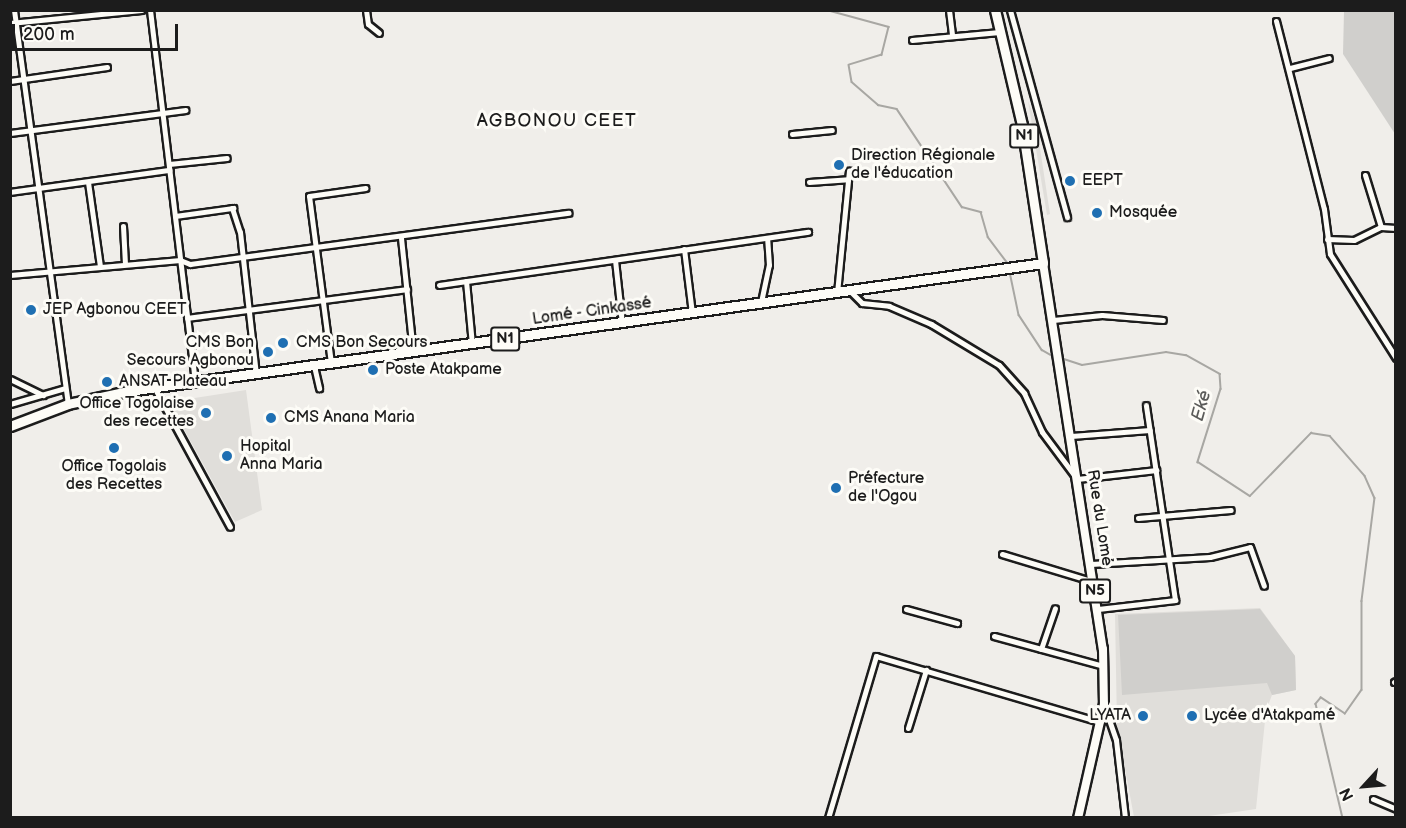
<!DOCTYPE html>
<meta charset="utf-8">
<style>
body{margin:0}
#map{position:relative;width:1406px;height:828px;overflow:hidden;background:#f0eeea;font-family:"Balsamiq Sans",sans-serif}
div>[style]{position:absolute}
.built>*{inset:0;background:#e0deda}
.green>*{inset:0;background:#d0cfcc}
.stream>*{height:1.5px;margin:-0.75px;padding:0 0.75px;transform-origin:0.75px;border-radius:0.75px;background:#a8a7a3}
.roads{filter:drop-shadow(2px 0 #1c1c1c) drop-shadow(-2px 0 #1c1c1c) drop-shadow(0 2px #1c1c1c) drop-shadow(0 -2px #1c1c1c)}
.minor>*{height:5px;margin:-2.5px;padding:0 2.5px;transform-origin:2.5px;border-radius:2.5px;background:#fdfcf7}
.primary>*{height:8px;margin:-4px;padding:0 4px;transform-origin:4px;border-radius:4px;background:#fdfcf7}
.trunk>*{height:9px;margin:-4.5px;padding:0 4.5px;transform-origin:4.5px;border-radius:4.5px;background:#fdfcf7}
.dots>*{width:16px;height:16px;translate:-50% -50%;box-sizing:border-box;border:3px solid #fdfcf7;border-radius:50%}
span{translate:-50% -50%;white-space:nowrap;text-align:center;line-height:1.15;-webkit-text-stroke:6px #fdfcf7;paint-order:stroke}
.shield-label span{padding:2px 4px;background:#fdfcf7;border:2px solid;border-radius:4px;-webkit-text-stroke-width:0}
.shield-label{font-size:15px;color:#1c1c1c;font-weight:700}
.poi-label{font-size:16px;color:#1c1c1c}
.left{translate:0 -50%;text-align:left}
.right{translate:-100% -50%;text-align:right}
.street-label{font-size:16px;color:#1c1c1c}
.neighbourhood-label{font-size:18px;color:#1c1c1c;letter-spacing:1.5px}
.water-label{font-size:18px;color:#5b5b59;font-style:italic}
.frame{position:absolute;inset:0;border:12px solid #1c1c1c;pointer-events:none}
.north{position:absolute;left:1334px;top:756px;width:60px;height:60px;-webkit-text-stroke:4px #fdfcf7;paint-order:stroke;rotate:244deg;font-size:16px;font-weight:700;line-height:24px;text-align:center;color:#1c1c1c}
.north::after{content:'';display:block;margin:auto;width:21px;height:27px;background:#1c1c1c;clip-path:polygon(50% 0,100% 100%,50% 72%,0 100%)}
.scale{position:absolute;left:12px;top:24px;width:166px;height:27px;box-sizing:border-box;border:3px solid #1c1c1c;border-top:0;padding-left:8px;font-size:18px;line-height:21px;white-space:nowrap;color:#1c1c1c;-webkit-text-stroke:4px #fdfcf7;paint-order:stroke}
</style>
<div id="map">
<div class="built">
<div style="clip-path:polygon(1028px 101px,1036px 122px,1050px 214px,1047px 215px)"></div>
<div style="clip-path:polygon(246px 390px,262px 510px,235px 522px,169px 402px)"></div>
<div style="clip-path:polygon(1260px 608px,1295px 656px,1296px 690px,1272px 695px,1266px 711px,1256px 809px,1202px 817px,1134px 817px,1117px 726px,1115px 614px)"></div>
</div>
<div class="green">
<div style="clip-path:polygon(1344px 11px,1393px 11px,1395px 14px,1395px 134px,1343px 54px)"></div>
<div style="clip-path:polygon(1260px 609px,1295px 656px,1296px 690px,1272px 695px,1267px 683px,1122px 695px,1118px 615px)"></div>
</div>
<div class="stream">
<div style="left:827px;top:10px;width:64px;rotate:15.3deg"></div>
<div style="left:889px;top:27px;width:29px;rotate:104deg"></div>
<div style="left:882px;top:55px;width:34px;rotate:163deg"></div>
<div style="left:849px;top:65px;width:17px;rotate:80deg"></div>
<div style="left:852px;top:82px;width:35px;rotate:41deg"></div>
<div style="left:878px;top:105px;width:19px;rotate:12deg"></div>
<div style="left:897px;top:109px;width:118px;rotate:56.4deg"></div>
<div style="left:962px;top:207px;width:20px;rotate:15deg"></div>
<div style="left:981px;top:212px;width:26px;rotate:74deg"></div>
<div style="left:988px;top:237px;width:34px;rotate:53deg"></div>
<div style="left:1010px;top:272px;width:44px;rotate:78.2deg"></div>
<div style="left:1019px;top:315px;width:42px;rotate:56.7deg"></div>
<div style="left:1042px;top:350px;width:13px;rotate:29deg"></div>
<div style="left:1061px;top:358px;width:22px;rotate:18deg"></div>
<div style="left:1082px;top:365px;width:85px;rotate:-8.8deg"></div>
<div style="left:1166px;top:352px;width:20px;rotate:9deg"></div>
<div style="left:1186px;top:355px;width:39px;rotate:29deg"></div>
<div style="left:1220px;top:374px;width:15px;rotate:86deg"></div>
<div style="left:1221px;top:389px;width:77px;rotate:107.5deg"></div>
<div style="left:1198px;top:462px;width:62px;rotate:33.2deg"></div>
<div style="left:1250px;top:496px;width:88px;rotate:-45.9deg"></div>
<div style="left:1311px;top:433px;width:19px;rotate:9deg"></div>
<div style="left:1330px;top:436px;width:53px;rotate:48.8deg"></div>
<div style="left:1365px;top:476px;width:24px;rotate:66deg"></div>
<div style="left:1375px;top:498px;width:104px;rotate:97.2deg"></div>
<div style="left:1362px;top:601px;width:89px;rotate:90deg"></div>
<div style="left:1362px;top:690px;width:29px;rotate:125deg"></div>
<div style="left:1345px;top:714px;width:29px;rotate:-146deg"></div>
<div style="left:1321px;top:698px;width:8px;rotate:130deg"></div>
<div style="left:1316px;top:704px;width:117px;rotate:76.7deg"></div>
</div>
<div class="roads">
<div class="minor">
<div style="left:14px;top:10px;width:398px;rotate:82.2deg"></div>
<div style="left:150px;top:10px;width:375px;rotate:83.1deg"></div>
<div style="left:366px;top:10px;width:14px;rotate:82deg"></div>
<div style="left:368px;top:24px;width:14px;rotate:39deg"></div>
<div style="left:949px;top:10px;width:26px;rotate:83deg"></div>
<div style="left:1010px;top:10px;width:215px;rotate:74.6deg"></div>
<div style="left:1276px;top:21px;width:194px;rotate:75.7deg"></div>
<div style="left:1324px;top:209px;width:45px;rotate:82.4deg"></div>
<div style="left:1330px;top:254px;width:123px;rotate:57.6deg"></div>
<div style="left:10px;top:23px;width:132px;rotate:-5.7deg"></div>
<div style="left:912px;top:40px;width:88px;rotate:-5.2deg"></div>
<div style="left:1290px;top:68px;width:40px;rotate:-14.4deg"></div>
<div style="left:10px;top:81px;width:98px;rotate:-8.2deg"></div>
<div style="left:10px;top:133px;width:177px;rotate:-7.5deg"></div>
<div style="left:792px;top:134px;width:40px;rotate:-5.7deg"></div>
<div style="left:169px;top:164px;width:58px;rotate:-5.9deg"></div>
<div style="left:1365px;top:175px;width:54px;rotate:72.9deg"></div>
<div style="left:88px;top:182px;width:85px;rotate:81.9deg"></div>
<div style="left:809px;top:182px;width:39px;rotate:-4deg"></div>
<div style="left:10px;top:192px;width:161px;rotate:-7.9deg"></div>
<div style="left:232px;top:208px;width:25px;rotate:72deg"></div>
<div style="left:240px;top:232px;width:143px;rotate:83.6deg"></div>
<div style="left:175px;top:216px;width:59px;rotate:-7.9deg"></div>
<div style="left:123px;top:226px;width:37px;rotate:87deg"></div>
<div style="left:401px;top:238px;width:115px;rotate:84deg"></div>
<div style="left:1327px;top:239px;width:27px;rotate:2deg"></div>
<div style="left:1354px;top:240px;width:30px;rotate:-26deg"></div>
<div style="left:1381px;top:227px;width:15px;rotate:4deg"></div>
<div style="left:684px;top:249px;width:64px;rotate:82.9deg"></div>
<div style="left:615px;top:260px;width:63px;rotate:83.7deg"></div>
<div style="left:10px;top:275px;width:171px;rotate:-5deg"></div>
<div style="left:180px;top:260px;width:11px;rotate:22deg"></div>
<div style="left:190px;top:264px;width:382px;rotate:-7.7deg"></div>
<div style="left:466px;top:281px;width:63px;rotate:84.6deg"></div>
<div style="left:439px;top:285px;width:373px;rotate:-8.2deg"></div>
<div style="left:850px;top:291px;width:17px;rotate:45deg"></div>
<div style="left:862px;top:303px;width:27px;rotate:6deg"></div>
<div style="left:889px;top:306px;width:46px;rotate:23.2deg"></div>
<div style="left:931px;top:324px;width:79px;rotate:31.1deg"></div>
<div style="left:999px;top:365px;width:38px;rotate:48deg"></div>
<div style="left:1024px;top:393px;width:43px;rotate:65.2deg"></div>
<div style="left:1042px;top:432px;width:59px;rotate:53.3deg"></div>
<div style="left:1077px;top:479px;width:80px;rotate:-6.5deg"></div>
<div style="left:837px;top:293px;width:123px;rotate:-84.4deg"></div>
<div style="left:761px;top:302px;width:38px;rotate:-78deg"></div>
<div style="left:769px;top:265px;width:27px;rotate:-94deg"></div>
<div style="left:187px;top:318px;width:222px;rotate:-7.5deg"></div>
<div style="left:1053px;top:320px;width:49px;rotate:-5.8deg"></div>
<div style="left:1102px;top:315px;width:61px;rotate:4.7deg"></div>
<div style="left:331px;top:363px;width:168px;rotate:-97.5deg"></div>
<div style="left:309px;top:196px;width:57px;rotate:-8.1deg"></div>
<div style="left:314px;top:366px;width:23px;rotate:77deg"></div>
<div style="left:10px;top:379px;width:37px;rotate:26deg"></div>
<div style="left:154px;top:387px;width:159px;rotate:61.5deg"></div>
<div style="left:10px;top:404px;width:57px;rotate:-16.2deg"></div>
<div style="left:1071px;top:436px;width:79px;rotate:-4.3deg"></div>
<div style="left:1138px;top:518px;width:93px;rotate:-4.9deg"></div>
<div style="left:1002px;top:554px;width:96px;rotate:16.9deg"></div>
<div style="left:1091px;top:564px;width:119px;rotate:-3.4deg"></div>
<div style="left:1210px;top:557px;width:41px;rotate:-14deg"></div>
<div style="left:1250px;top:547px;width:41px;rotate:70.3deg"></div>
<div style="left:906px;top:609px;width:53px;rotate:15.4deg"></div>
<div style="left:1098px;top:609px;width:78px;rotate:-6.7deg"></div>
<div style="left:1175px;top:600px;width:197px;rotate:-98.5deg"></div>
<div style="left:994px;top:636px;width:114px;rotate:15.3deg"></div>
<div style="left:1041px;top:649px;width:43px;rotate:-71.1deg"></div>
<div style="left:1394px;top:682px;width:2px;rotate:-27deg"></div>
<div style="left:1105px;top:708px;width:34px;rotate:71deg"></div>
<div style="left:1116px;top:740px;width:79px;rotate:83.4deg"></div>
<div style="left:908px;top:728px;width:61px;rotate:-72.8deg"></div>
<div style="left:1373px;top:799px;width:25px;rotate:23deg"></div>
<div style="left:828px;top:818px;width:169px;rotate:-73.5deg"></div>
<div style="left:876px;top:656px;width:234px;rotate:16.4deg"></div>
</div>
<div class="primary">
<div style="left:1043px;top:263px;width:391px;rotate:81.2deg"></div>
<div style="left:1103px;top:649px;width:55px;rotate:89deg"></div>
<div style="left:1104px;top:704px;width:117px;rotate:102.8deg"></div>
</div>
<div class="trunk">
<div style="left:10px;top:426px;width:62px;rotate:-20.8deg"></div>
<div style="left:68px;top:404px;width:61px;rotate:-12.2deg"></div>
<div style="left:128px;top:391px;width:924px;rotate:-7.96deg"></div>
<div style="left:1043px;top:263px;width:140px;rotate:-98.7deg"></div>
<div style="left:1022px;top:125px;width:118px;rotate:-103.2deg"></div>
</div>
</div>
<div class="dots">
<div style="left:839px;top:165px;background:#1f6fb2"></div>
<div style="left:1070px;top:181px;background:#1f6fb2"></div>
<div style="left:1097px;top:213px;background:#1f6fb2"></div>
<div style="left:31px;top:310px;background:#1f6fb2"></div>
<div style="left:283px;top:343px;background:#1f6fb2"></div>
<div style="left:268px;top:352px;background:#1f6fb2"></div>
<div style="left:373px;top:370px;background:#1f6fb2"></div>
<div style="left:107px;top:382px;background:#1f6fb2"></div>
<div style="left:206px;top:413px;background:#1f6fb2"></div>
<div style="left:271px;top:418px;background:#1f6fb2"></div>
<div style="left:114px;top:448px;background:#1f6fb2"></div>
<div style="left:227px;top:456px;background:#1f6fb2"></div>
<div style="left:836px;top:488px;background:#1f6fb2"></div>
<div style="left:1143px;top:716px;background:#1f6fb2"></div>
<div style="left:1192px;top:716px;background:#1f6fb2"></div>
</div>
<div class="shield-label">
<span style="left:1024px;top:136px">N1</span>
<span style="left:505px;top:339px">N1</span>
<span style="left:1095px;top:591px">N5</span>
</div>
<div class="poi-label">
<span class="left" style="left:851px;top:165px">Direction Régionale<br>de l'éducation</span>
<span class="left" style="left:1082px;top:181px">EEPT</span>
<span class="left" style="left:1109px;top:213px">Mosquée</span>
<span class="left" style="left:43px;top:310px">JEP Agbonou CEET</span>
<span class="right" style="left:254px;top:352px">CMS Bon<br>Secours Agbonou</span>
<span class="left" style="left:296px;top:343px">CMS Bon Secours</span>
<span class="left" style="left:385px;top:370px">Poste Atakpame</span>
<span class="left" style="left:119px;top:382px">ANSAT Plateau</span>
<span class="right" style="left:194px;top:413px">Office Togolaise<br>des recettes</span>
<span class="left" style="left:284px;top:418px">CMS Anana Maria</span>
<span class="left" style="left:240px;top:456px">Hopital<br>Anna Maria</span>
<span style="left:114px;top:476px">Office Togolais<br>des Recettes</span>
<span class="left" style="left:848px;top:488px">Préfecture<br>de l'Ogou</span>
<span class="right" style="left:1131px;top:716px">LYATA</span>
<span class="left" style="left:1204px;top:716px">Lycée d'Atakpamé</span>
</div>
<div class="street-label">
<span style="left:592px;top:312px;rotate:-8deg">Lomé - Cinkassé</span>
<span style="left:1099px;top:518px;rotate:81deg">Rue du Lomé</span>
</div>
<div class="neighbourhood-label">
<span style="left:557px;top:121px">AGBONOU CEET</span>
</div>
<div class="water-label">
<span style="left:1202px;top:406px;rotate:-74deg">Eké</span>
</div>
<div class="frame"></div>
<div class="north">N</div>
<div class="scale">200 m</div>
</div>
